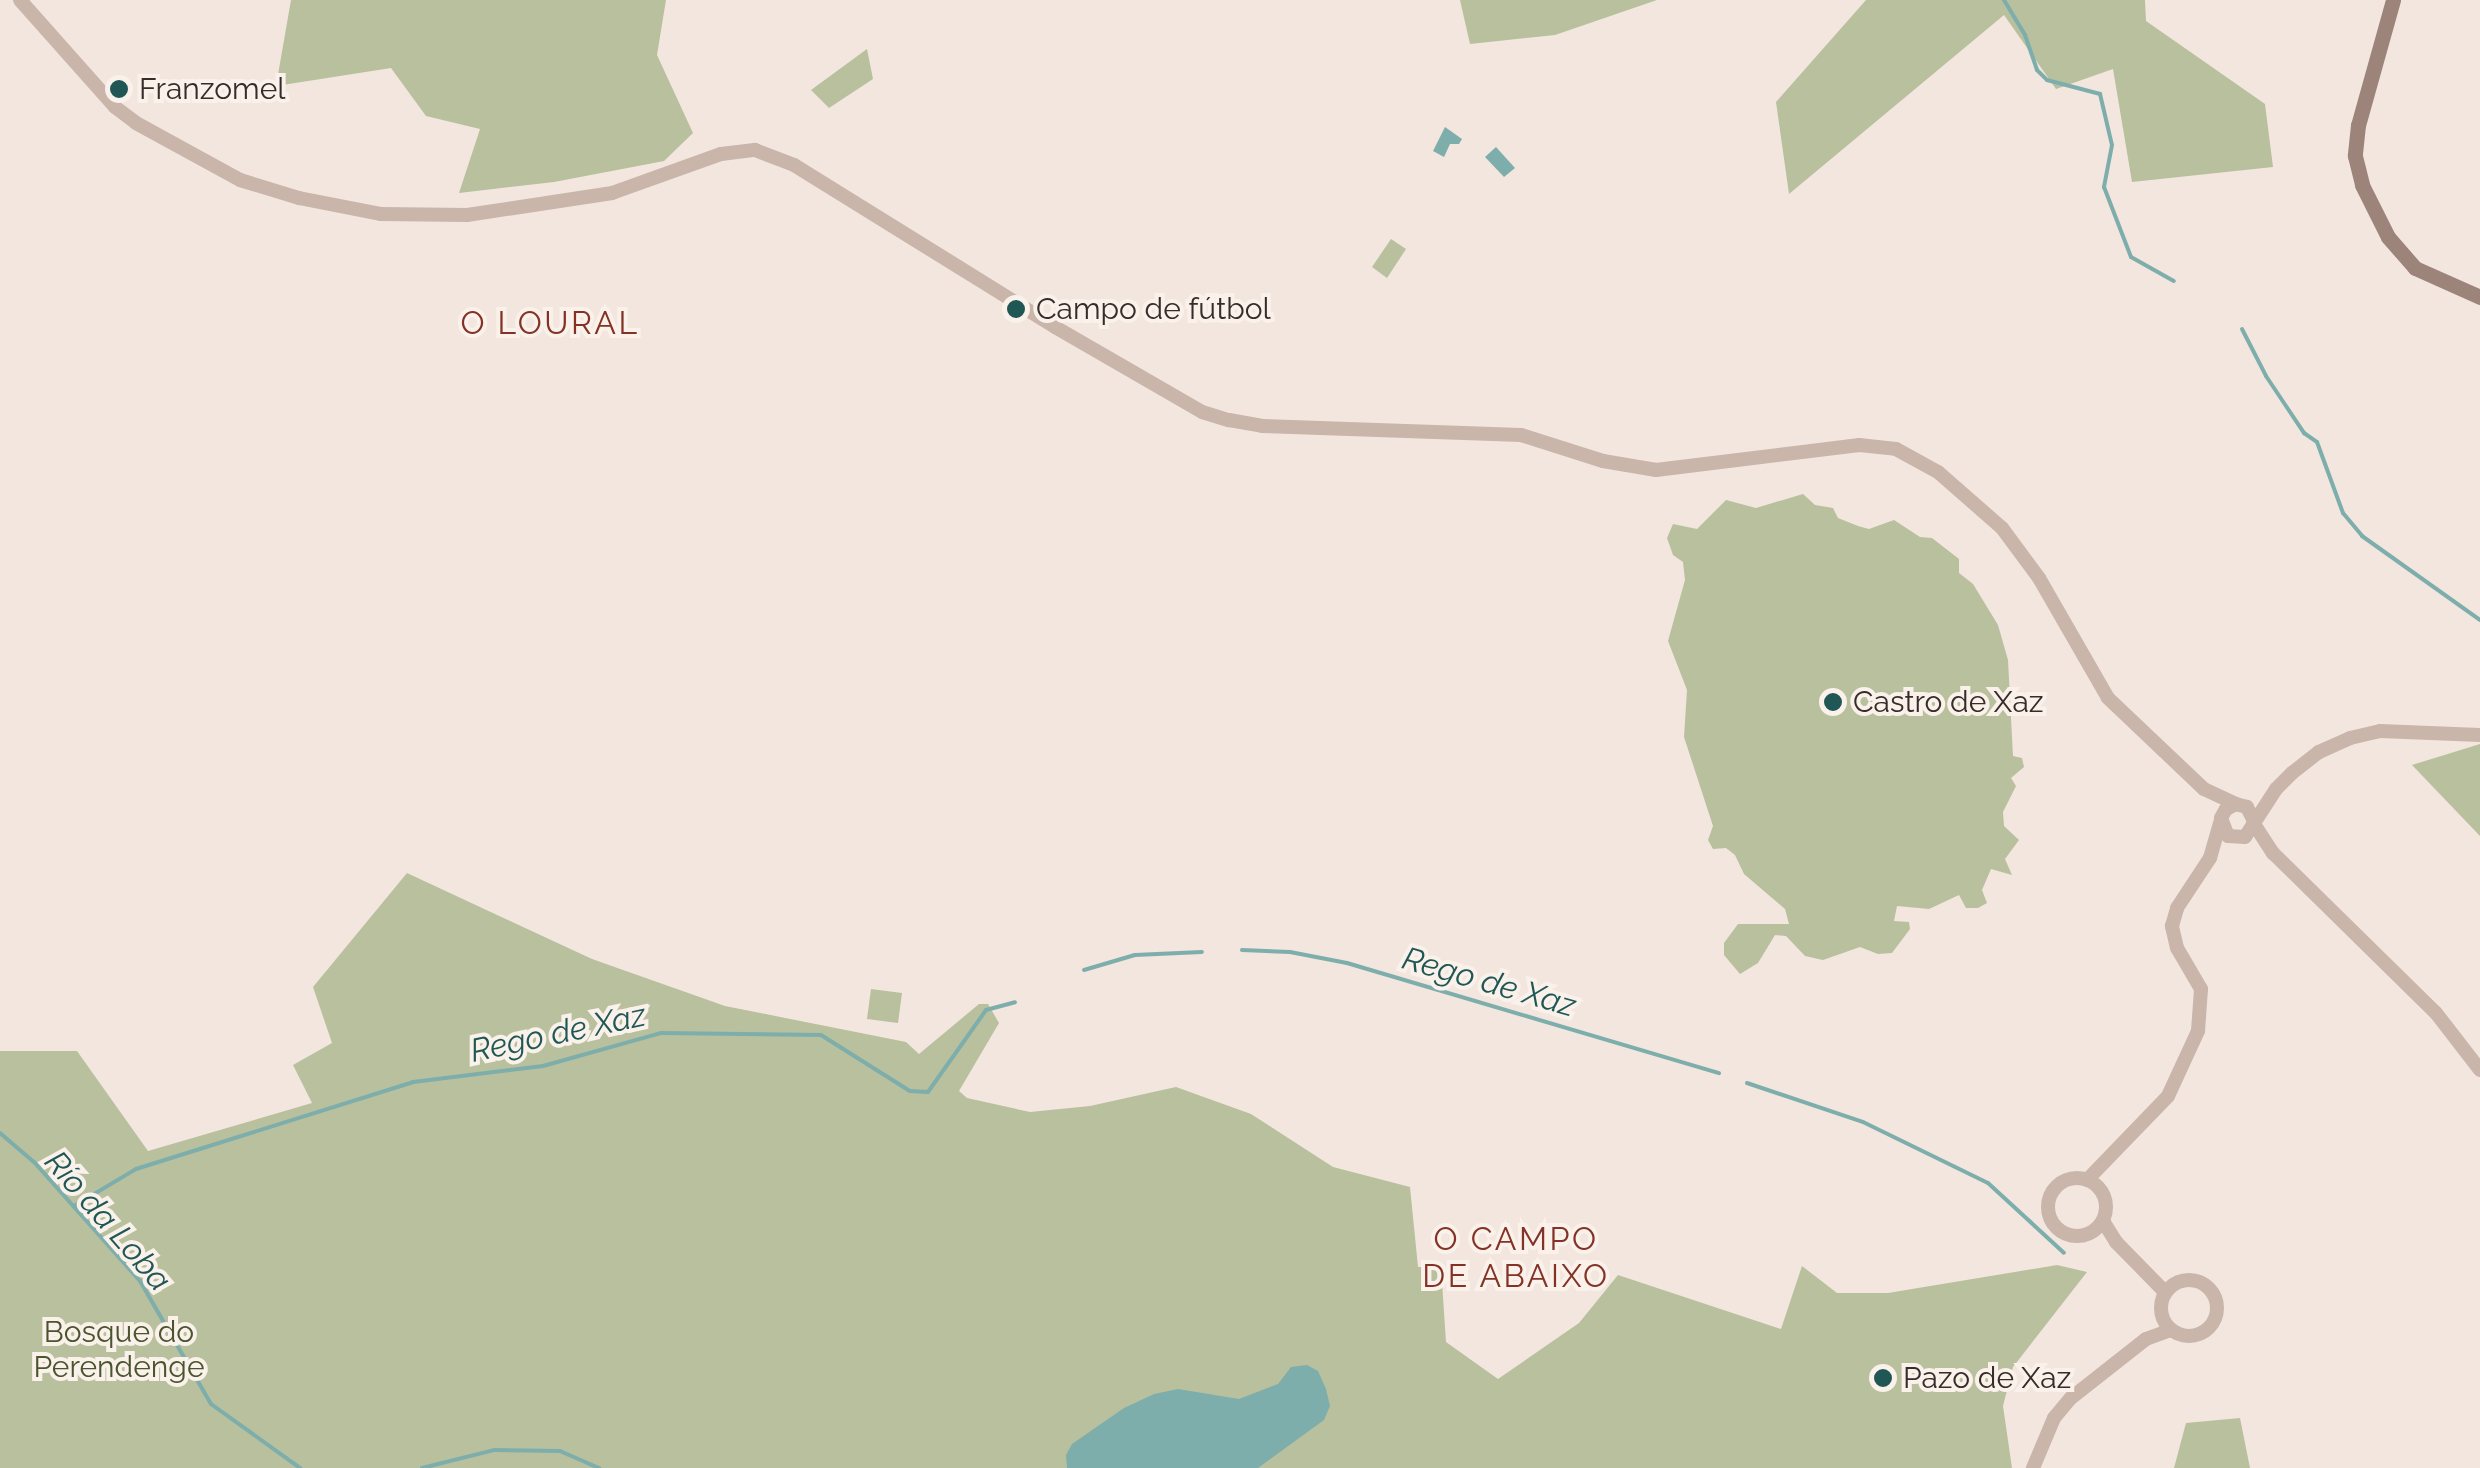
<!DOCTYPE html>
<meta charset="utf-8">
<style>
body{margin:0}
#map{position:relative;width:2480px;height:1468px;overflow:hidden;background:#f2e6de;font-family:Raleway,sans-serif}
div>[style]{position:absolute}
.green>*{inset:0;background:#b8c09e}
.water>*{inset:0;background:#7eaeab}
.stream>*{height:4px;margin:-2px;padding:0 2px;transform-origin:2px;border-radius:2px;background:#7eaeab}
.tertiary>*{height:14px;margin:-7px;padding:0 7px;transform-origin:7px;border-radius:7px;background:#c9b5aa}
.tertiary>.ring{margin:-7px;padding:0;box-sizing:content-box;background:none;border:14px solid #c9b5aa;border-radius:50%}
.secondary>*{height:15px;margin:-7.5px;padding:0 7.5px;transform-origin:7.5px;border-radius:7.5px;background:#9d847b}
.dots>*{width:28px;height:28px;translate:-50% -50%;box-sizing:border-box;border:5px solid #f9f1ea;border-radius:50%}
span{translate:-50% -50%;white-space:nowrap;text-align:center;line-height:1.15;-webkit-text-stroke:8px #f9f1ea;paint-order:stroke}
.poi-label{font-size:30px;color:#372c29}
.left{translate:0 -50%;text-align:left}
.park-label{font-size:30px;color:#4a552e}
.neighbourhood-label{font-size:32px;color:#833225;letter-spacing:2.5px}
.water-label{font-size:32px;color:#205755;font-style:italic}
</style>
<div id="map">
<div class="green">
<div style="clip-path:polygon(291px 0,666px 0,657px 55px,693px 133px,664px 161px,554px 182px,459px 193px,480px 129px,426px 116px,391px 68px,276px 86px)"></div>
<div style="clip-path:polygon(1460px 0,1657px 0,1555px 35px,1470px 44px)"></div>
<div style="clip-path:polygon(1866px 0,2145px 0,2146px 21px,2265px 104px,2273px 167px,2132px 182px,2113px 69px,2056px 89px,2004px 15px,1789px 194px,1776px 102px)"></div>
<div style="clip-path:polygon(867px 49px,873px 79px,829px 108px,811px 90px)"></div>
<div style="clip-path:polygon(1391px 239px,1406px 249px,1387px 278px,1372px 267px)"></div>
<div style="clip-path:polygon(1803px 494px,1815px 505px,1833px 508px,1838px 518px,1858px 526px,1869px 529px,1894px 520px,1920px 537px,1932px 538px,1959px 559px,1959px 573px,1973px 584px,1998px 625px,2008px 660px,2013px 756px,2022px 758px,2024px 767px,2011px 778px,2016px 786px,2003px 812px,2004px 826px,2019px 840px,2005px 859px,2012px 875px,1991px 869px,1982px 890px,1987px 903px,1978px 908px,1966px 908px,1959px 895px,1929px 909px,1897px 906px,1894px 921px,1909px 922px,1910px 929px,1892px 953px,1878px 954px,1860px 947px,1823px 960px,1805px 956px,1786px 936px,1775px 935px,1758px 963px,1740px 974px,1724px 955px,1724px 943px,1738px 924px,1789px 924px,1785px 909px,1744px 874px,1735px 855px,1726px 848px,1713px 849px,1708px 840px,1713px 826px,1684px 737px,1687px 690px,1668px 641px,1685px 580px,1683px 562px,1673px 555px,1667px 538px,1673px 524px,1697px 529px,1726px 500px,1756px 508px)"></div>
<div style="clip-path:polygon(2480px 744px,2480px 836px,2412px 765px)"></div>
<div style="clip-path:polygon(407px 873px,592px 959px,725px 1006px,906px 1042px,919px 1054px,979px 1004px,988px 1004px,999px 1023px,959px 1091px,967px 1098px,1030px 1112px,1090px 1106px,1176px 1087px,1251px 1114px,1333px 1167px,1410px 1187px,1418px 1267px,1441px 1267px,1446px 1342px,1498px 1379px,1579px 1323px,1618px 1275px,1781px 1329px,1802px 1266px,1837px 1293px,1888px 1293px,2057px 1265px,2087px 1272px,2013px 1367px,2003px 1406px,2012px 1468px,0 1468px,0 1051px,77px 1051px,148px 1151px,312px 1103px,293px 1065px,332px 1043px,313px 987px)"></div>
<div style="clip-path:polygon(871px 989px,902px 993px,898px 1023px,867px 1019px)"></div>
<div style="clip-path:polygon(2240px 1418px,2250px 1468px,2174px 1468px,2186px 1423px)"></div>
</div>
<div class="water">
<div style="clip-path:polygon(1445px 127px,1462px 139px,1459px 144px,1450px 144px,1444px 157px,1433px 151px)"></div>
<div style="clip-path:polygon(1496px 147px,1515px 168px,1504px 177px,1485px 157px)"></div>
<div style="clip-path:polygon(1307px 1365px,1318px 1371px,1326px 1389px,1330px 1406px,1324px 1420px,1258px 1468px,1067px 1468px,1066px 1455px,1072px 1444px,1124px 1408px,1154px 1394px,1178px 1389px,1239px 1399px,1278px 1384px,1291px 1367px)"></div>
</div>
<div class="stream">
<div style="left:2004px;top:0;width:41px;rotate:59deg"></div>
<div style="left:2025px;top:35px;width:37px;rotate:71deg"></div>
<div style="left:2037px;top:70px;width:14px;rotate:45deg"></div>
<div style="left:2047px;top:80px;width:55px;rotate:14.8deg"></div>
<div style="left:2100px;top:94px;width:52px;rotate:76.8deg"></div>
<div style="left:2112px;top:145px;width:43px;rotate:100.8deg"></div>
<div style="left:2104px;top:187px;width:75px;rotate:68.9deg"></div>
<div style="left:2131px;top:257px;width:49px;rotate:29.2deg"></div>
<div style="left:2242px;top:329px;width:53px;rotate:62.9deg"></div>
<div style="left:2266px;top:376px;width:69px;rotate:56.3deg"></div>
<div style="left:2304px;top:433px;width:16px;rotate:35deg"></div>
<div style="left:2317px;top:442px;width:76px;rotate:69.9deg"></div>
<div style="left:2343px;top:513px;width:30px;rotate:50deg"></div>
<div style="left:2362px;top:536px;width:145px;rotate:35.4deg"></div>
<div style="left:1242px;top:950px;width:48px;rotate:2.4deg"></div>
<div style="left:1290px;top:952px;width:58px;rotate:10.9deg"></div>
<div style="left:1347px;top:963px;width:388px;rotate:16.5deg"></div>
<div style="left:1084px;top:970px;width:53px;rotate:-16.4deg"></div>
<div style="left:1135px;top:955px;width:67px;rotate:-2.6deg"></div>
<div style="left:1747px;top:1083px;width:122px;rotate:18.6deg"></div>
<div style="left:1863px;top:1122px;width:139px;rotate:26deg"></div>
<div style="left:1988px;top:1183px;width:103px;rotate:42.6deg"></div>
<div style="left:0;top:1133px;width:45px;rotate:40.5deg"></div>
<div style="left:34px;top:1162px;width:159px;rotate:48.3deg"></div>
<div style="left:140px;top:1281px;width:142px;rotate:60deg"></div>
<div style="left:211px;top:1404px;width:110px;rotate:35.7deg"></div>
<div style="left:74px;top:1206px;width:72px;rotate:-30.8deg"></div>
<div style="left:136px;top:1169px;width:290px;rotate:-17.4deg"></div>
<div style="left:413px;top:1082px;width:131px;rotate:-7deg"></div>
<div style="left:543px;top:1066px;width:123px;rotate:-15.6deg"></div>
<div style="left:661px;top:1033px;width:160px;rotate:0.7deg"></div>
<div style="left:821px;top:1035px;width:105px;rotate:32.2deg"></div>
<div style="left:910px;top:1091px;width:18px;rotate:3deg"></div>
<div style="left:928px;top:1092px;width:100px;rotate:-54.7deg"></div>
<div style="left:986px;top:1010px;width:30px;rotate:-15deg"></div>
<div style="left:422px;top:1468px;width:74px;rotate:-14deg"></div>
<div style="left:494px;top:1450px;width:66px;rotate:0.9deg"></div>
<div style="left:560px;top:1451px;width:43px;rotate:23.6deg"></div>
</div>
<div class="tertiary">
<div style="left:20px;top:0;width:143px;rotate:48.4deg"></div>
<div style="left:115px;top:107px;width:26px;rotate:37deg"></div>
<div style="left:136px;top:123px;width:119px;rotate:28.7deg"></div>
<div style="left:240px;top:180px;width:62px;rotate:17deg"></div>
<div style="left:299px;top:198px;width:84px;rotate:11deg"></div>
<div style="left:381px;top:214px;width:86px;rotate:0.7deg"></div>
<div style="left:467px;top:215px;width:147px;rotate:-8.6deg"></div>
<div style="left:612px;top:193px;width:116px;rotate:-19.7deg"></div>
<div style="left:721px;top:154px;width:34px;rotate:-7deg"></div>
<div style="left:755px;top:150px;width:42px;rotate:21deg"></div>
<div style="left:794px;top:165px;width:307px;rotate:31.8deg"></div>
<div style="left:1055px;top:327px;width:170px;rotate:30deg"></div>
<div style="left:1202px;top:412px;width:28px;rotate:17deg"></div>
<div style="left:1229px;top:420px;width:34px;rotate:10deg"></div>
<div style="left:1262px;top:426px;width:259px;rotate:2deg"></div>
<div style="left:1521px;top:435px;width:86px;rotate:17.6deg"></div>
<div style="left:1603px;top:461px;width:54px;rotate:9.6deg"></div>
<div style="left:1656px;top:470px;width:205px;rotate:-7deg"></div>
<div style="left:1859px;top:445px;width:37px;rotate:6deg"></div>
<div style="left:1896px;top:449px;width:48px;rotate:28.7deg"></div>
<div style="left:1938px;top:472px;width:85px;rotate:41.2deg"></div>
<div style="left:2002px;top:528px;width:62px;rotate:53.5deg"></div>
<div style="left:2039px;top:578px;width:138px;rotate:60.1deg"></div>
<div style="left:2108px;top:698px;width:132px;rotate:43.5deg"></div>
<div style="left:2204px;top:789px;width:35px;rotate:25deg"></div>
<div style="left:2254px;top:821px;width:16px;rotate:-117deg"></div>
<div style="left:2247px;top:807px;width:11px;rotate:-165deg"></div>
<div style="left:2236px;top:804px;width:11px;rotate:153deg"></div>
<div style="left:2226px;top:809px;width:10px;rotate:119deg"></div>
<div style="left:2221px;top:818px;width:19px;rotate:69deg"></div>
<div style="left:2228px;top:836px;width:17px;rotate:3deg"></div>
<div style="left:2245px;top:837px;width:57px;rotate:-57.1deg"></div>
<div style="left:2276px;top:789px;width:23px;rotate:-45deg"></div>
<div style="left:2292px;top:773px;width:34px;rotate:-38deg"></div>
<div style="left:2319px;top:752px;width:34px;rotate:-24deg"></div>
<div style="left:2350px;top:738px;width:31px;rotate:-13deg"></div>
<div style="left:2380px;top:731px;width:100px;rotate:2.3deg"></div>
<div style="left:2254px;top:824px;width:35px;rotate:57deg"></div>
<div style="left:2273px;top:853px;width:228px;rotate:44.5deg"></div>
<div style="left:2436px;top:1013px;width:72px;rotate:52.3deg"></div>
<div class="ring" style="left:2048px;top:1178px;width:44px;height:44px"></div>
<div style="left:2087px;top:1180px;width:117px;rotate:-46deg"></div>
<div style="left:2168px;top:1096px;width:72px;rotate:-65.2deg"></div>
<div style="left:2198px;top:1031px;width:42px;rotate:-85.9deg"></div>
<div style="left:2201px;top:989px;width:48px;rotate:-120.3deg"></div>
<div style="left:2177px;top:948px;width:23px;rotate:-103deg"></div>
<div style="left:2172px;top:926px;width:19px;rotate:-74deg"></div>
<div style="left:2177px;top:908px;width:60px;rotate:-56.6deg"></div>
<div style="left:2210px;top:858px;width:37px;rotate:-74deg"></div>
<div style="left:2103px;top:1221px;width:25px;rotate:58deg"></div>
<div style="left:2116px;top:1242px;width:70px;rotate:45.6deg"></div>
<div class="ring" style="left:2161px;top:1280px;width:42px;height:42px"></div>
<div style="left:2033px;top:1468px;width:54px;rotate:-67.2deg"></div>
<div style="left:2054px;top:1418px;width:26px;rotate:-50deg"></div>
<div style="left:2071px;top:1398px;width:95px;rotate:-38.2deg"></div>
<div style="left:2146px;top:1339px;width:27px;rotate:-20deg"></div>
</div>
<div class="secondary">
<div style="left:2393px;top:0;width:130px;rotate:105.6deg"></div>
<div style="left:2358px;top:125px;width:31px;rotate:96deg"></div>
<div style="left:2355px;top:156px;width:30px;rotate:76deg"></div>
<div style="left:2362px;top:185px;width:58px;rotate:63.4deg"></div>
<div style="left:2388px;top:237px;width:41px;rotate:48.9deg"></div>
<div style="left:2415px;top:268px;width:71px;rotate:24deg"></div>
</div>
<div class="dots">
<div style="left:119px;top:89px;background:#205755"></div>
<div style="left:1016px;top:309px;background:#205755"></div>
<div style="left:1833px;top:702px;background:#205755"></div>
<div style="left:1883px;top:1378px;background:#205755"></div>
</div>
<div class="poi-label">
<span class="left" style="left:139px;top:89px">Franzomel</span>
<span class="left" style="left:1036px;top:309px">Campo de fútbol</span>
<span class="left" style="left:1853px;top:702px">Castro de Xaz</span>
<span class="left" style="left:1903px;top:1378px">Pazo de Xaz</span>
</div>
<div class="park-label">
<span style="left:119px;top:1349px">Bosque do<br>Perendenge</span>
</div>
<div class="neighbourhood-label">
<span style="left:550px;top:323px">O LOURAL</span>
<span style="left:1516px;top:1258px">O CAMPO<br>DE ABAIXO</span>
</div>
<div class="water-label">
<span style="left:1489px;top:982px;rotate:16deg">Rego de Xaz</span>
<span style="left:558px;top:1033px;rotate:-12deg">Rego de Xaz</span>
<span style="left:108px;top:1221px;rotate:49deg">Río da Loba</span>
</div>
</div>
